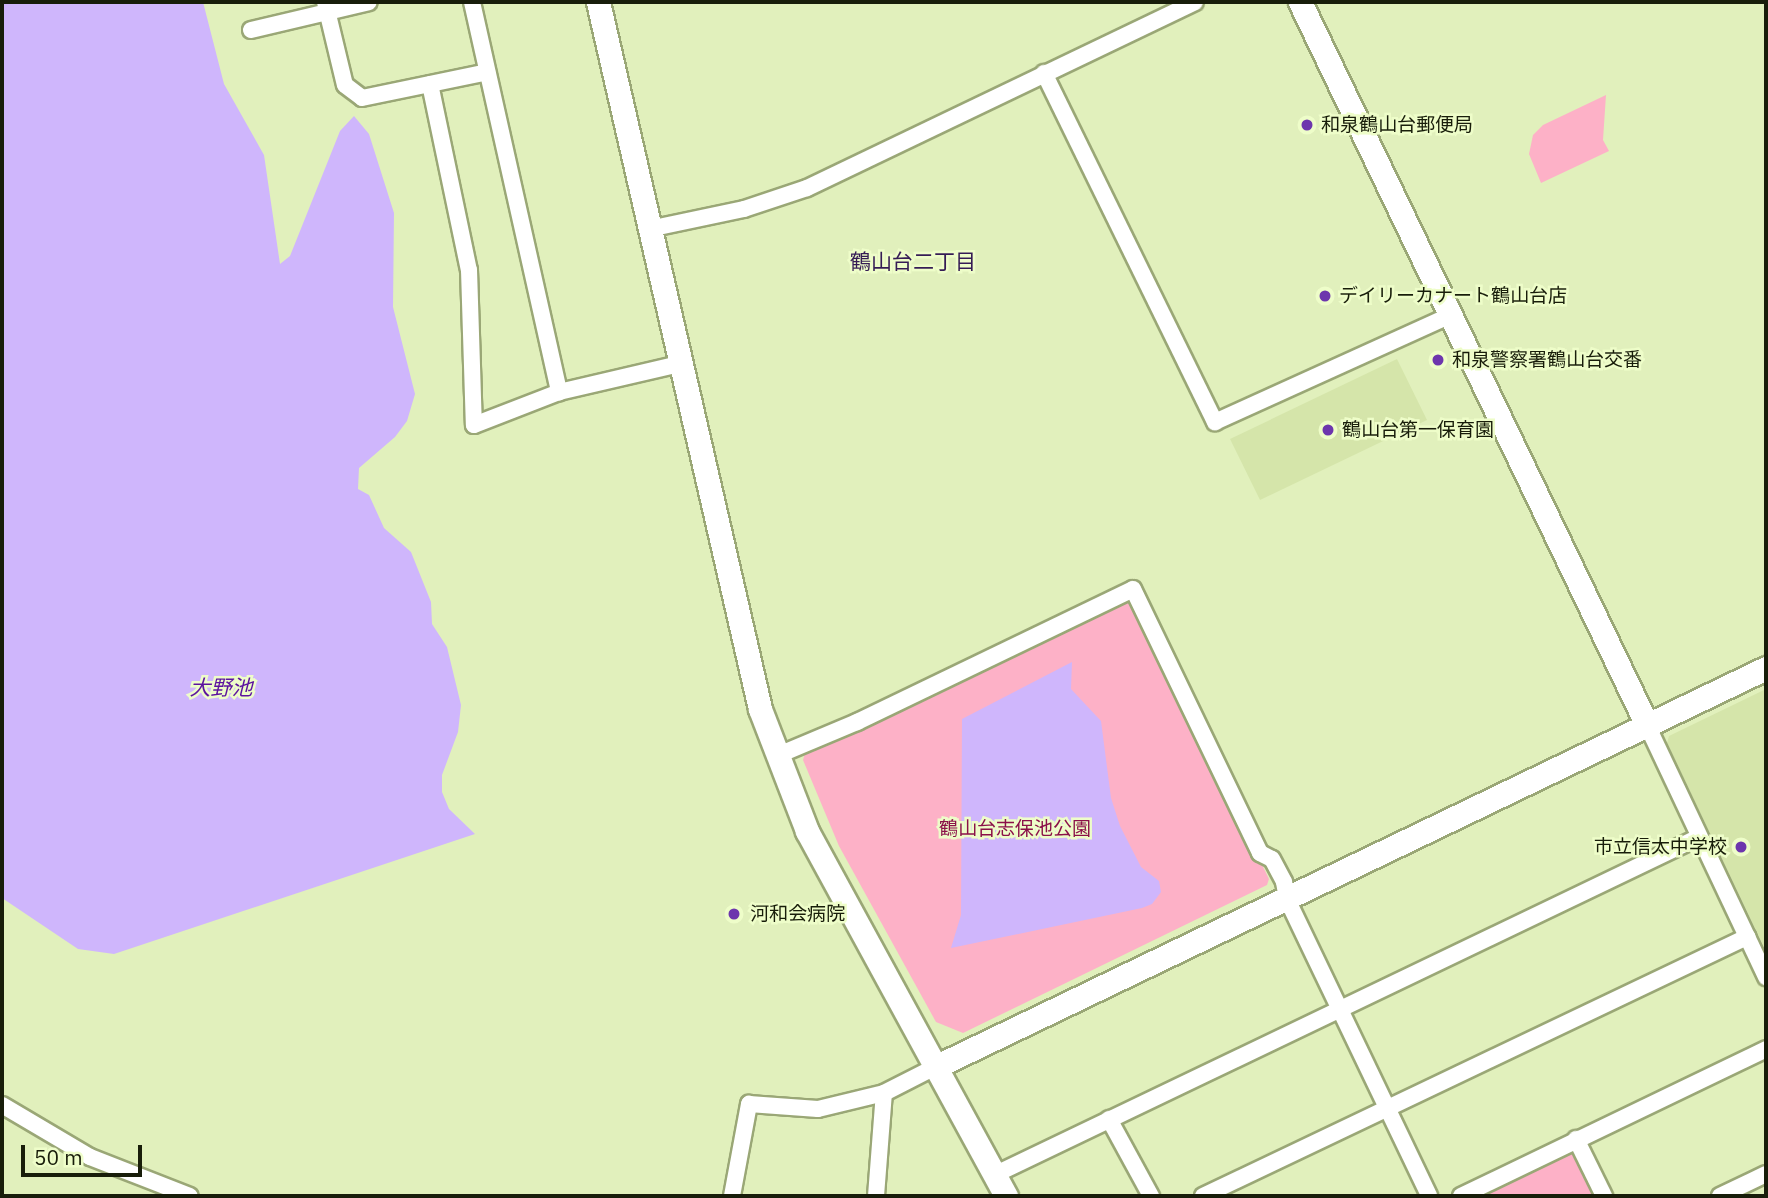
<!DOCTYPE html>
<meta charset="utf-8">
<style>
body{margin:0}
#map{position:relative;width:1768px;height:1198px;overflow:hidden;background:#e1f0bc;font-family:"IBM Plex Sans","Noto Sans JP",sans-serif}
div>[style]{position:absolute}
.built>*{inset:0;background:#d5e5aa}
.green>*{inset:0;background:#fdb1c7}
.water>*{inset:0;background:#cfb6fc}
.roads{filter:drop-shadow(2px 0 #9aa776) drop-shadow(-2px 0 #9aa776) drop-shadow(0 2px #9aa776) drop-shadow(0 -2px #9aa776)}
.street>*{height:16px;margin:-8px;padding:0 8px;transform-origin:8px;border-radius:8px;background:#fff}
.secondary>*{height:23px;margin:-11.5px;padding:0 11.5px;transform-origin:11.5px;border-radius:11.5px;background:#fff}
.dots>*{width:19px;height:19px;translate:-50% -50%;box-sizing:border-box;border:4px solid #eefdc9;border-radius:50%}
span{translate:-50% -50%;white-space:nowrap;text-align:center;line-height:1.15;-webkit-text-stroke:5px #eefdc9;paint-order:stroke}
.poi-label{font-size:19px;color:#181d0a}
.left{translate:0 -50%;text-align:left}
.right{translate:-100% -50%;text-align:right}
.park-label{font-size:19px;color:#8b1149}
.neighbourhood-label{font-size:21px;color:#351c55}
.water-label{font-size:21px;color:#5c129f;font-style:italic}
.frame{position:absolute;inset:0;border:4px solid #181d0a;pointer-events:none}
.scale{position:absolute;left:21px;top:1145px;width:121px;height:32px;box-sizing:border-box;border:4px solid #181d0a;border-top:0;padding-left:9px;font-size:21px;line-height:24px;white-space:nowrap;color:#181d0a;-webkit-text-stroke:5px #eefdc9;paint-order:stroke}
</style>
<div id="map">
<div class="built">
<div style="clip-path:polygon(1397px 359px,1427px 420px,1260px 500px,1230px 439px)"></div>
<div style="clip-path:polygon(1766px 689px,1766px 951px,1667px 743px,1669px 736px)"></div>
</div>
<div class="green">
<div style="clip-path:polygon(1606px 95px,1603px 140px,1609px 151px,1541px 183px,1529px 154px,1533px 135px,1543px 125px)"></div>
<div style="clip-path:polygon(1124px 599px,1135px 603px,1269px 879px,1267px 885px,963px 1033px,936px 1022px,839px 846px,803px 760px,805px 753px)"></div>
<div style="clip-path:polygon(1570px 1152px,1580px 1156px,1598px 1196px,1477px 1196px)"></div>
</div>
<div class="water">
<div style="clip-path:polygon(2px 2px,203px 2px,224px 84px,264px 155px,280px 264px,290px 256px,340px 131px,354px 116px,369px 134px,394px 213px,393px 307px,415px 394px,407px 421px,395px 437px,359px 468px,358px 489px,369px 495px,384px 528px,411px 552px,431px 602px,432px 624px,447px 647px,461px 705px,458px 732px,442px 775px,442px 792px,449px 809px,475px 834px,114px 954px,78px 949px,2px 898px)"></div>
<div style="clip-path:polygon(1072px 662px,1071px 689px,1101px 721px,1111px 798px,1120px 826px,1141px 867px,1159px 881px,1161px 892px,1152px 904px,1142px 908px,951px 948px,961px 915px,962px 719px)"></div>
</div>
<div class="roads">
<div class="street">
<div style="left:325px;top:2px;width:85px;rotate:76.5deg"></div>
<div style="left:345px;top:85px;width:21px;rotate:37deg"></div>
<div style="left:362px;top:98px;width:128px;rotate:-11.7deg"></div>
<div style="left:472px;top:2px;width:400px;rotate:77.4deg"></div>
<div style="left:559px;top:392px;width:123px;rotate:-13.1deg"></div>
<div style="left:251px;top:30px;width:121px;rotate:-13.3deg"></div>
<div style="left:1044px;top:73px;width:389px;rotate:63.9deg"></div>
<div style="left:1215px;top:422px;width:259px;rotate:-24.4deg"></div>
<div style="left:430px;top:84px;width:190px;rotate:78.2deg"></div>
<div style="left:469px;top:270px;width:155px;rotate:88.2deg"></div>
<div style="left:474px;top:425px;width:91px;rotate:-21.2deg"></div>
<div style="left:649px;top:229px;width:97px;rotate:-11.9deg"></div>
<div style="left:744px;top:209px;width:66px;rotate:-18.4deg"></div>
<div style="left:807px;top:188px;width:430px;rotate:-25.6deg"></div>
<div style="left:1647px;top:725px;width:279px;rotate:64.7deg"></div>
<div style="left:776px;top:756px;width:88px;rotate:-22.8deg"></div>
<div style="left:857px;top:722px;width:306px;rotate:-25.7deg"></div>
<div style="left:1133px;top:589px;width:293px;rotate:64.3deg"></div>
<div style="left:1260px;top:853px;width:13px;rotate:27deg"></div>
<div style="left:1272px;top:859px;width:26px;rotate:62deg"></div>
<div style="left:1284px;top:882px;width:17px;rotate:80deg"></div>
<div style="left:1287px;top:899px;width:329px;rotate:64.4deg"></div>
<div style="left:2px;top:1105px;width:102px;rotate:30.6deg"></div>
<div style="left:90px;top:1157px;width:107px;rotate:21.3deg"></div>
<div style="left:1109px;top:1119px;width:88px;rotate:61.4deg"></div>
<div style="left:1576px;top:1139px;width:64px;rotate:63.8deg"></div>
<div style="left:994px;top:1175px;width:782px;rotate:-25.61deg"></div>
<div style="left:732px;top:1196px;width:94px;rotate:-79.5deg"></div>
<div style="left:749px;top:1104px;width:69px;rotate:4.1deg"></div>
<div style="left:818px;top:1109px;width:68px;rotate:-13.6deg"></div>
<div style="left:876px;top:1196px;width:103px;rotate:-85.6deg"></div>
<div style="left:884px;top:1093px;width:57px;rotate:-27deg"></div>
<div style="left:1203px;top:1196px;width:603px;rotate:-25.46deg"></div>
<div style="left:1461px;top:1196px;width:339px;rotate:-25.7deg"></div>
<div style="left:1720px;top:1196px;width:51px;rotate:-25.6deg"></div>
</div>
<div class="secondary">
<div style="left:598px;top:2px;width:725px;rotate:77.09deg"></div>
<div style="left:760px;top:709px;width:131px;rotate:68.9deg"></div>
<div style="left:807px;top:831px;width:416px;rotate:61.4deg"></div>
<div style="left:1300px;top:2px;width:802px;rotate:64.36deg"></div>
<div style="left:935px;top:1067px;width:922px;rotate:-25.65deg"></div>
</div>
</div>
<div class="dots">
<div style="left:1307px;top:125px;background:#6d36ad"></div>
<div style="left:1325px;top:296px;background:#6d36ad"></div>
<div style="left:1438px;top:360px;background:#6d36ad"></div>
<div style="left:1328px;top:430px;background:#6d36ad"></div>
<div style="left:1741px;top:847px;background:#6d36ad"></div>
<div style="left:734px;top:914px;background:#6d36ad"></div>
</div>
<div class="poi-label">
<span class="left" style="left:1321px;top:125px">和泉鶴山台郵便局</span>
<span class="left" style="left:1339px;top:296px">デイリーカナート鶴山台店</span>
<span class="left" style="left:1452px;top:360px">和泉警察署鶴山台交番</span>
<span class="left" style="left:1342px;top:430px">鶴山台第一保育園</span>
<span class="right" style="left:1727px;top:847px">市立信太中学校</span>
<span class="left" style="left:750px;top:914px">河和会病院</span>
</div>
<div class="park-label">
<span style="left:1015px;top:829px">鶴山台志保池公園</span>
</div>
<div class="neighbourhood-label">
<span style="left:913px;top:261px">鶴山台二丁目</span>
</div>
<div class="water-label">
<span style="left:221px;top:687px">大野池</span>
</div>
<div class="frame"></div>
<div class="scale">50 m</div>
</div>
